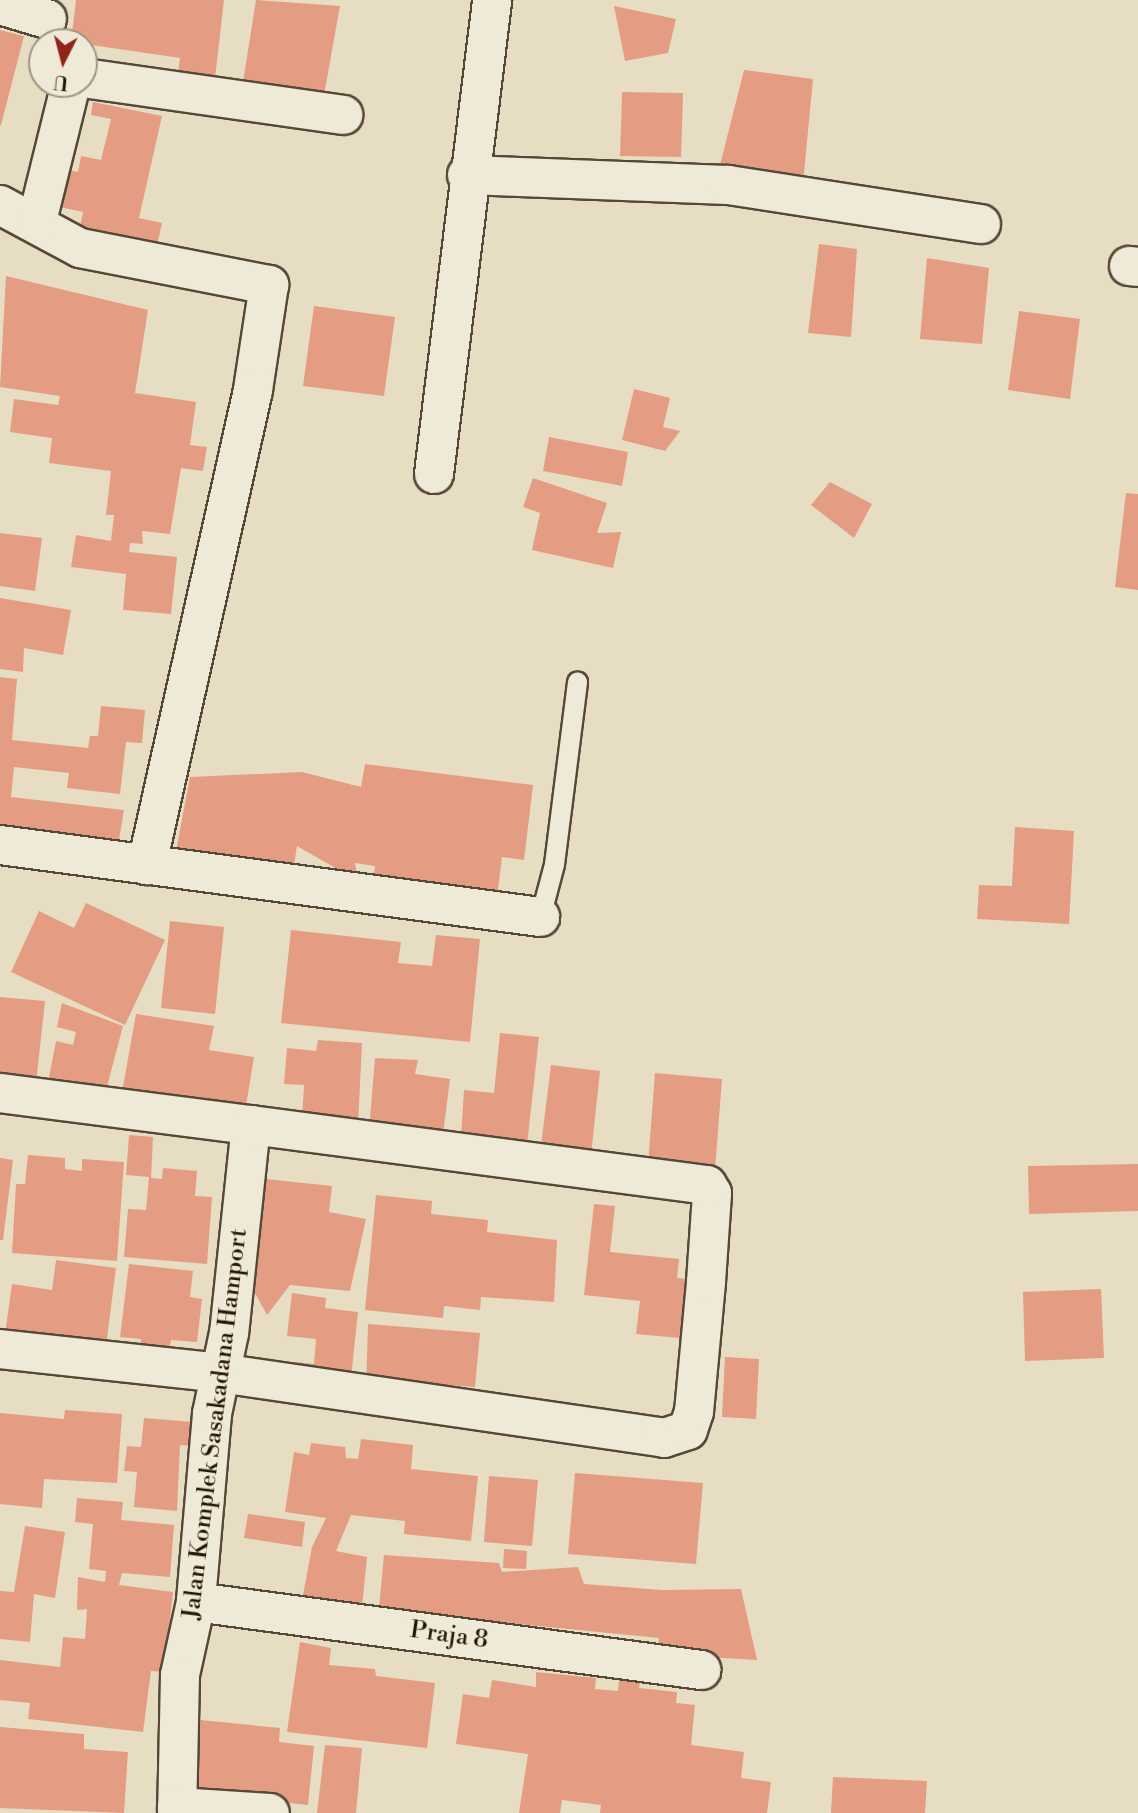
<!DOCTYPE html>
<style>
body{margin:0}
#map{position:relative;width:1138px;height:1813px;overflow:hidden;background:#e6ddc3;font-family:"Libre Bodoni",serif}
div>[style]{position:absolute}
.building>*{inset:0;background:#e49d83}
.roads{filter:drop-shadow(2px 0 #564838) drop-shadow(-2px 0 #564838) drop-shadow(0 2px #564838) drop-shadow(0 -2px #564838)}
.service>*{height:19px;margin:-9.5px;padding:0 9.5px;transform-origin:9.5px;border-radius:9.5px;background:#efe9d8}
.minor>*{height:38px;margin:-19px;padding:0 19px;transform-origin:19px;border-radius:19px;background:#efe9d8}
span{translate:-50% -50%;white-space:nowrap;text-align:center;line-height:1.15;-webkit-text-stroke:7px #efe9d8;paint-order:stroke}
.street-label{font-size:24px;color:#261609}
.north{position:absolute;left:28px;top:28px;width:70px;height:70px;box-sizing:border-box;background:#efe9d8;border:2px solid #9f9585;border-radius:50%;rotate:186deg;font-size:19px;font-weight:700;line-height:28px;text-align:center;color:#261609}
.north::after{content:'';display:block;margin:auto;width:24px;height:32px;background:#8f2418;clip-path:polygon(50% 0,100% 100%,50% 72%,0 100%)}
</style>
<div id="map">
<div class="building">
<div style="clip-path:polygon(76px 0,224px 0,215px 78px,178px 74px,180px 58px,71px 42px)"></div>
<div style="clip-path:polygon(256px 0,340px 6px,324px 95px,243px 82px)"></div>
<div style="clip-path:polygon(614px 6px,676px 19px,668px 53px,625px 61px)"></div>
<div style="clip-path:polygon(0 30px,24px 36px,1px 125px,0 125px)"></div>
<div style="clip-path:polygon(744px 70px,813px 79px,803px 184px,718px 173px)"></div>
<div style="clip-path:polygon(622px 92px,683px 93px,681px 157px,620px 156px)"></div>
<div style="clip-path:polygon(93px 102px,162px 116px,139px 218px,162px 223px,154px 259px,77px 243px,83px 212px,55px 206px,63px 169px,78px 172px,81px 156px,101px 160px,111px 119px,91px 115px)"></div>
<div style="clip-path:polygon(819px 244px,857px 249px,851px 337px,808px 333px)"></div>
<div style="clip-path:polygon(927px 258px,989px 268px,982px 344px,920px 339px)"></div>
<div style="clip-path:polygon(6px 276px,148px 310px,135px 393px,196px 402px,190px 445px,207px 447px,203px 471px,181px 468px,170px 534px,142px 531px,143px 544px,130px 543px,129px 552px,177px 557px,171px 614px,123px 610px,126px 574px,71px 567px,76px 535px,111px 541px,114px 515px,106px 515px,111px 471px,49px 463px,52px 438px,10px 432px,14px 399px,58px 405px,60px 396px,0 387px)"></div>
<div style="clip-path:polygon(314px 306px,395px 317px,384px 396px,303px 386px)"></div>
<div style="clip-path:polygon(1019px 311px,1080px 319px,1070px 399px,1008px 390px)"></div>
<div style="clip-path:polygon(634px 389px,670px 398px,663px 427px,680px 431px,665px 451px,622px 440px)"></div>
<div style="clip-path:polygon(549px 437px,628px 452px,622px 486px,543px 471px)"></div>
<div style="clip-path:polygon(533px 478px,607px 503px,597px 533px,621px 532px,613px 568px,532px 550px,540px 513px,523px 507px)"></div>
<div style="clip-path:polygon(830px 482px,872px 504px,854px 538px,811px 505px)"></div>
<div style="clip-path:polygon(1126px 493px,1138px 494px,1138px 590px,1115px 587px)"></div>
<div style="clip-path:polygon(0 533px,42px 538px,35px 591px,0 586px)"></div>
<div style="clip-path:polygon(0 598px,71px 610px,63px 655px,24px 648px,23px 672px,0 669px)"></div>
<div style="clip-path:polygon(0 677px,17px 679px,12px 740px,88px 748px,90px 736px,98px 736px,101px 706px,145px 710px,142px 743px,126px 742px,120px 794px,67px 788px,69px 773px,14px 767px,11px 797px,124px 810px,118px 846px,0 831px)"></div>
<div style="clip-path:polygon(365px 764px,533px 785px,524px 860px,502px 857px,496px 906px,372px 890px,375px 866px,355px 863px,358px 881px,297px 846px,293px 871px,176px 851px,190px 777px,302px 772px,361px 787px)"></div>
<div style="clip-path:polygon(1015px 827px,1074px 831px,1069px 924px,977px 919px,979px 885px,1012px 886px)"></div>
<div style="clip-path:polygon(86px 903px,165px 940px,125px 1025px,11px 972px,39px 911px,74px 928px)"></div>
<div style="clip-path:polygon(170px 921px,224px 927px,215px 1014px,161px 1008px)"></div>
<div style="clip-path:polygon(291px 930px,401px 942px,398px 963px,432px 966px,436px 935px,480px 939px,470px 1042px,281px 1023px)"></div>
<div style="clip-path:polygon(0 997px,45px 1001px,36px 1083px,0 1079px)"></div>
<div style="clip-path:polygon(62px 1003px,123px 1026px,103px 1102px,46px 1093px,56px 1041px,73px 1045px,76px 1032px,57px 1027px)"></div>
<div style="clip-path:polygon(136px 1014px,214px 1026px,209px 1050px,254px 1057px,244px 1118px,121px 1098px)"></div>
<div style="clip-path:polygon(500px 1033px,539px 1037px,527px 1145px,461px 1136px,464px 1090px,494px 1093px)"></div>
<div style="clip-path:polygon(318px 1040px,362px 1043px,358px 1125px,302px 1120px,304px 1085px,284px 1084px,287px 1048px,316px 1051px)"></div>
<div style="clip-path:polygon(375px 1058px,418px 1060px,415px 1074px,450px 1079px,443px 1134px,374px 1128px,370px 1118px)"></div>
<div style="clip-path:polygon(551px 1065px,600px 1071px,591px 1155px,541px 1145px)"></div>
<div style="clip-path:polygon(655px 1073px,722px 1079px,715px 1170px,648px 1165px)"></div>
<div style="clip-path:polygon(129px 1135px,153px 1137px,151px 1178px,162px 1179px,163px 1168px,197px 1171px,195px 1196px,212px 1197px,207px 1264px,124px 1257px,128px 1209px,146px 1210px,149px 1177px,126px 1175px)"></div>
<div style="clip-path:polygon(28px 1155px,65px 1158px,65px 1169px,82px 1171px,82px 1159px,124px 1162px,117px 1261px,12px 1253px,16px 1184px,25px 1184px)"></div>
<div style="clip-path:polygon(0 1158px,13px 1160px,3px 1240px,0 1240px)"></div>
<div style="clip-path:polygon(1138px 1164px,1138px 1211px,1029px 1214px,1028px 1166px)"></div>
<div style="clip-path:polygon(256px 1178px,332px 1186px,329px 1212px,366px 1219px,350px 1291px,290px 1285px,267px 1315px,245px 1275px)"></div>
<div style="clip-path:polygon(376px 1195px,432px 1201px,431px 1214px,488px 1220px,487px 1232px,557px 1240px,554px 1302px,481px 1297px,480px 1310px,444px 1306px,443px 1318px,365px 1310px)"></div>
<div style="clip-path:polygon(594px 1204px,615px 1206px,610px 1252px,679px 1259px,677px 1278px,696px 1280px,690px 1339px,636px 1334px,640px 1301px,584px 1295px)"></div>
<div style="clip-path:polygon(56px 1260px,116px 1268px,105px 1354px,4px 1341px,12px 1284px,52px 1290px)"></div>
<div style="clip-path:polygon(129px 1264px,193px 1271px,190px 1297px,202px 1299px,197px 1342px,171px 1340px,168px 1358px,139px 1354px,141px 1339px,120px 1337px)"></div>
<div style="clip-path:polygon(1101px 1289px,1104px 1358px,1025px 1361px,1023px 1292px)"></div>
<div style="clip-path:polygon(292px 1293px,326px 1298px,325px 1308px,358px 1312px,350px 1387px,293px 1379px,296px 1362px,314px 1364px,316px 1339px,287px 1336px)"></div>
<div style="clip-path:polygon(368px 1324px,480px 1333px,475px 1387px,449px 1385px,448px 1399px,366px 1389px)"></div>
<div style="clip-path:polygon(725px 1357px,759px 1359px,756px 1419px,722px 1417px)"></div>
<div style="clip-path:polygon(65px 1410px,122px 1414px,117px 1483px,44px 1479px,42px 1508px,0 1504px,0 1413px,64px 1419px)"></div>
<div style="clip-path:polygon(144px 1418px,193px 1422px,191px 1446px,180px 1445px,177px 1511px,134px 1507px,137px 1472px,124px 1471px,127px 1446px,141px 1447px)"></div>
<div style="clip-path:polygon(361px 1439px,413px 1445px,411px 1469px,478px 1476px,471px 1541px,404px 1534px,405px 1521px,351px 1515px,336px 1551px,367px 1557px,361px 1617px,300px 1611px,312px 1547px,326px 1518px,285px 1512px,294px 1452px,309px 1455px,311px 1443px,345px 1447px,346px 1458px,358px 1459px)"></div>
<div style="clip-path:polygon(575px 1473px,703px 1483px,696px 1564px,568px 1554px)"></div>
<div style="clip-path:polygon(489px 1476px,538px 1480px,532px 1546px,484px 1542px)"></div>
<div style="clip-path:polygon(77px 1498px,123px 1502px,121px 1520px,174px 1525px,170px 1577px,122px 1573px,119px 1585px,173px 1592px,164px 1672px,151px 1671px,143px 1732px,28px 1719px,30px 1703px,0 1700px,0 1660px,60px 1667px,63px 1637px,85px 1639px,87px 1609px,77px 1610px,78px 1577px,105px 1582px,106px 1571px,89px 1569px,93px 1524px,75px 1522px)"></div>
<div style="clip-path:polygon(248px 1514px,305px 1522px,302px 1547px,244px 1538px)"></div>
<div style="clip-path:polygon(25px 1526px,65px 1532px,55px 1598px,34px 1594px,30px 1642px,0 1639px,0 1591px,14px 1592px)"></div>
<div style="clip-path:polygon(504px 1549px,527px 1551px,526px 1569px,503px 1568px)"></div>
<div style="clip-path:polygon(384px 1555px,499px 1563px,502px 1572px,578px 1567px,584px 1584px,662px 1590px,741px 1589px,757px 1660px,657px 1654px,659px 1638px,499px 1622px,498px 1633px,378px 1619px)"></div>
<div style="clip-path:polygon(300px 1642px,331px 1648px,329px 1665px,375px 1669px,376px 1676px,435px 1683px,427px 1748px,287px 1732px)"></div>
<div style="clip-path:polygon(536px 1672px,596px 1678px,595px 1689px,618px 1691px,620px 1672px,641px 1675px,639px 1688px,677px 1692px,676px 1703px,695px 1705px,691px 1745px,744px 1752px,741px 1778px,771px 1782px,767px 1813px,600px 1813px,601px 1805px,562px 1800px,560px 1813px,519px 1813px,528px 1754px,456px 1744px,463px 1694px,489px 1698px,492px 1680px,536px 1687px)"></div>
<div style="clip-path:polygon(190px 1719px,280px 1728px,279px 1742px,314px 1746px,308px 1805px,182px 1792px)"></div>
<div style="clip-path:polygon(0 1727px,84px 1734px,84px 1749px,128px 1752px,124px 1813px,0 1808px)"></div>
<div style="clip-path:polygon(325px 1745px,362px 1748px,356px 1813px,317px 1813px)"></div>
<div style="clip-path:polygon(833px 1777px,927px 1781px,925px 1813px,831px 1813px)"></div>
</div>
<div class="roads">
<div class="service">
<div style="left:540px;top:917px;width:55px;rotate:-75.2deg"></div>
<div style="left:554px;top:864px;width:184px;rotate:-82.8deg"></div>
</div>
<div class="minor">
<div style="left:0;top:5px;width:49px;rotate:16.6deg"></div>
<div style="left:84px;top:78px;width:262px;rotate:8.1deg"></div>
<div style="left:467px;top:175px;width:261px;rotate:2.2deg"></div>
<div style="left:728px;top:185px;width:256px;rotate:8.8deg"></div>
<div style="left:0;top:205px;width:91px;rotate:28.3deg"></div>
<div style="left:80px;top:248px;width:193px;rotate:11.1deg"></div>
<div style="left:269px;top:285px;width:106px;rotate:98.7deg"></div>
<div style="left:253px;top:390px;width:487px;rotate:102.6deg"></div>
<div style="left:37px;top:221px;width:141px;rotate:-76.1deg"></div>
<div style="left:1129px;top:266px;width:9px;rotate:6deg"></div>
<div style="left:434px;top:474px;width:478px;rotate:-83deg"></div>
<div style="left:0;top:845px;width:545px;rotate:7.59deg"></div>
<div style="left:0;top:1093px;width:253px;rotate:7.3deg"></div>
<div style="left:251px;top:1125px;width:209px;rotate:96deg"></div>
<div style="left:229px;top:1333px;width:83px;rotate:101.9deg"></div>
<div style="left:212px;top:1414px;width:189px;rotate:94.9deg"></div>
<div style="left:196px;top:1602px;width:75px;rotate:102.4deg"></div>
<div style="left:180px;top:1675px;width:138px;rotate:91.2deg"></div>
<div style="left:0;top:1349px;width:221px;rotate:6.2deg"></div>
<div style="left:220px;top:1373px;width:449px;rotate:8.3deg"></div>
<div style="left:664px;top:1438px;width:25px;rotate:-18deg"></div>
<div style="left:688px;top:1430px;width:19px;rotate:-72deg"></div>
<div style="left:694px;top:1412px;width:131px;rotate:-84.7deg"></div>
<div style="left:706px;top:1282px;width:89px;rotate:-86.1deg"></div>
<div style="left:712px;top:1193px;width:9px;rotate:-122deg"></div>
<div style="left:707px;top:1185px;width:460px;rotate:-172.5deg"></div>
<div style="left:196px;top:1602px;width:510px;rotate:7.67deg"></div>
<div style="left:177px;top:1807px;width:93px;rotate:3.7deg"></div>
</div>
</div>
<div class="street-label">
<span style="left:216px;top:1424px;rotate:-83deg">Jalan Komplek Sasakadana Hamport</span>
<span style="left:449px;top:1636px;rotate:8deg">Praja 8</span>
</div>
<div class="north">U</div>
</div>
